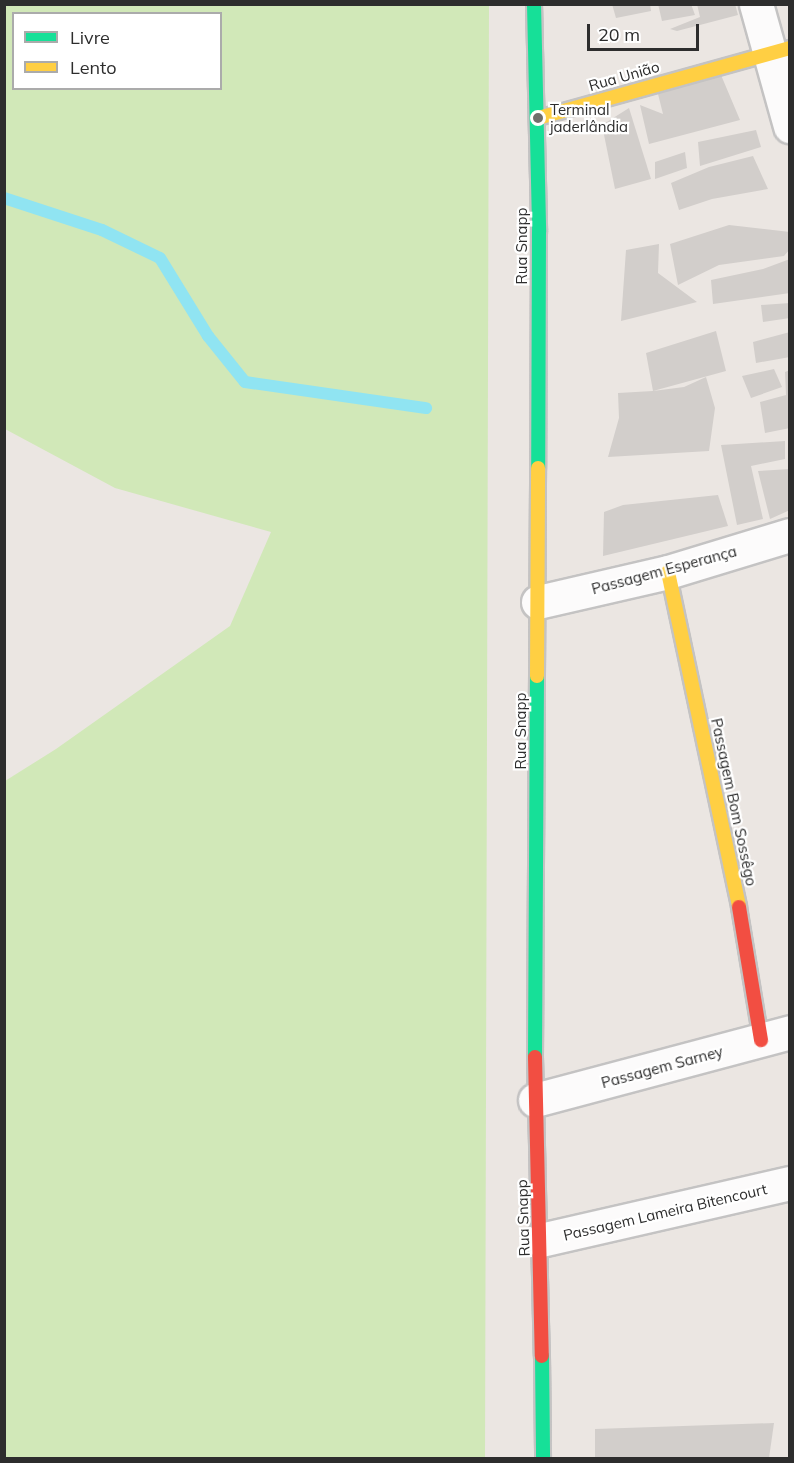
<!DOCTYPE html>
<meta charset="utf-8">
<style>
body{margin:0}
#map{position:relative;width:794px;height:1463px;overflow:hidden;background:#ebe6e2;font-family:Mulish,sans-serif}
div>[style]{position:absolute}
.green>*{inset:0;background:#d1e8b8}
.stream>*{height:12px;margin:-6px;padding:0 6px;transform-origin:6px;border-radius:6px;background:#90e4f2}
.building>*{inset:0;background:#d2cecb}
.roads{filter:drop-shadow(2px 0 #c4c3c3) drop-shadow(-2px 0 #c4c3c3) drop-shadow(0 2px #c4c3c3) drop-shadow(0 -2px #c4c3c3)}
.street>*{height:33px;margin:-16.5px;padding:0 16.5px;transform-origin:16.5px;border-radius:16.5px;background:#fcfbfb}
.fast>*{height:14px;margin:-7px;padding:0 7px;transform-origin:7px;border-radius:7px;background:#16e098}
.slow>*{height:14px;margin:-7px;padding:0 7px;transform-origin:7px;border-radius:7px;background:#ffcf43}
.jam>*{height:14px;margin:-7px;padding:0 7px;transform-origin:7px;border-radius:7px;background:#f24e42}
.dots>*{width:16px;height:16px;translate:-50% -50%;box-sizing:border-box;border:3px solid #fff;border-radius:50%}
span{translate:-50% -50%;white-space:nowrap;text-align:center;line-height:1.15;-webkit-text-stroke:4.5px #fff;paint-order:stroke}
.street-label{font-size:15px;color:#2d2d2d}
.poi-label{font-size:15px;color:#2d2d2d}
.left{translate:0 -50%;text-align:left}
.frame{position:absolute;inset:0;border:6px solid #2d2d2d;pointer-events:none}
.legend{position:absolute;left:12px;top:12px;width:210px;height:78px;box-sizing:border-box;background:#fff;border:2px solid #ababab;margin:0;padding:8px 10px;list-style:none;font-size:18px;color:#2d2d2d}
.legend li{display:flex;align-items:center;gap:12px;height:30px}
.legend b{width:30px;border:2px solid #ababab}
.scale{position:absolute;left:587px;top:24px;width:112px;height:27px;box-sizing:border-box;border:3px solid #2d2d2d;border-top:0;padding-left:8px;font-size:18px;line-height:21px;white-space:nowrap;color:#2d2d2d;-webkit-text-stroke:4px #fff;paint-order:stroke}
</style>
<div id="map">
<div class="green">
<div style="clip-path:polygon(evenodd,5px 4px,489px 5px,485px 1458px,5px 1458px,5px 781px,56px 749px,230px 626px,271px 532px,115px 488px,5px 429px,5px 4px,14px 14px,220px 14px,220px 88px,14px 88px,14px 14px)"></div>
</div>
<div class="stream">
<div style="left:4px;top:198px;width:103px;rotate:18.1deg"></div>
<div style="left:102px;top:230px;width:64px;rotate:25.8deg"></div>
<div style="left:160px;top:258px;width:92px;rotate:58.4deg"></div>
<div style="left:208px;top:336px;width:59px;rotate:51.2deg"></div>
<div style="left:245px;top:382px;width:183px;rotate:8.2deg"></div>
</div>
<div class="building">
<div style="clip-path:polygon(612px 4px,650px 4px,651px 11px,616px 18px)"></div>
<div style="clip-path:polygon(658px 4px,691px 4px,695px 15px,662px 21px)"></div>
<div style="clip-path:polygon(697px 4px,735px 4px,738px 15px,677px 31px,670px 29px,700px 17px)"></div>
<div style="clip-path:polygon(721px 75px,740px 120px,649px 144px,640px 105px,663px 114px,658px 94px)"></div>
<div style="clip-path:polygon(629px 108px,651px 179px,615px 189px,602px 125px)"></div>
<div style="clip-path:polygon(756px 130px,761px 147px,700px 166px,698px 142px)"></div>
<div style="clip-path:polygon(685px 152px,687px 168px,655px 179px,655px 162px)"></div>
<div style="clip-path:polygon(753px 156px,768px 189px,712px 199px,679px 210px,671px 183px,709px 167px)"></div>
<div style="clip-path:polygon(729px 225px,790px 232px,790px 249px,784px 256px,719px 265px,678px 285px,670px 244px)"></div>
<div style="clip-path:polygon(659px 244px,658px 273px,697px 302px,621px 321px,626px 250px)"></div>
<div style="clip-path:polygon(790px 259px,790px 293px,713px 304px,711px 280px,763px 269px)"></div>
<div style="clip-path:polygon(790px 303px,790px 318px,763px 322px,761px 305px)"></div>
<div style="clip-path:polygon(716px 331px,726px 371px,653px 391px,684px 387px,706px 377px,715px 408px,709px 451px,608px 457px,619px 418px,618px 393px,653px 391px,646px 353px)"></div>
<div style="clip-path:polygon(790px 332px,790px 357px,756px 363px,753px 342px)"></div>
<div style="clip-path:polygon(774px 369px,782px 387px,751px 398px,742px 376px)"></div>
<div style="clip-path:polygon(790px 370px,790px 428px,765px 433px,760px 402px,786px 395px,785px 372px)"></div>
<div style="clip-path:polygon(785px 441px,785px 459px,751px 466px,763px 519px,737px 525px,721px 445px)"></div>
<div style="clip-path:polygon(790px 469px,790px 510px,770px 519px,758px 471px)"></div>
<div style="clip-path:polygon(718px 495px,728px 526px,603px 556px,604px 512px,623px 505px)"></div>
<div style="clip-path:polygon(774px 1423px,769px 1458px,595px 1458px,595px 1429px)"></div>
</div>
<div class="roads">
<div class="street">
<div style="left:756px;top:4px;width:127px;rotate:74.4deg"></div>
<div style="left:538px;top:602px;width:133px;rotate:-13deg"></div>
<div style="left:668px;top:572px;width:127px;rotate:-16.9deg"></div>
<div style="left:535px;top:1100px;width:264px;rotate:-14.9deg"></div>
<div style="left:541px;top:1240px;width:255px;rotate:-12.9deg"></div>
</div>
<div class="fast">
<div style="left:534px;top:4px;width:228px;rotate:88.7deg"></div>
<div style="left:539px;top:232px;width:236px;rotate:90.2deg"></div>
<div style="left:535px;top:1057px;width:381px;rotate:-89.7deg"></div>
<div style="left:542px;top:1356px;width:102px;rotate:89.4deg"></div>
</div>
<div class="slow">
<div style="left:538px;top:118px;width:262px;rotate:-15.5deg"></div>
<div style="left:668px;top:572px;width:342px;rotate:78deg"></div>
<div style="left:537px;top:676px;width:208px;rotate:-89.7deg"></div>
</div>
<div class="jam">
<div style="left:739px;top:907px;width:135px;rotate:80.6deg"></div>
<div style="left:535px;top:1057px;width:299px;rotate:88.7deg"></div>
</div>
</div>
<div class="dots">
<div style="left:538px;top:118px;background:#706e6c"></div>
</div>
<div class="street-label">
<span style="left:624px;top:76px;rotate:-16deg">Rua União</span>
<span style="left:522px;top:246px;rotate:-90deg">Rua Snapp</span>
<span style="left:664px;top:570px;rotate:-15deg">Passagem Esperança</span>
<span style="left:521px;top:731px;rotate:-90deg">Rua Snapp</span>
<span style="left:734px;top:802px;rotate:78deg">Passagem Bom Sossêgo</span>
<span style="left:662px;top:1067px;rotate:-15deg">Passagem Sarney</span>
<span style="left:665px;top:1212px;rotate:-13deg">Passagem Lameira Bitencourt</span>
<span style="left:523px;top:1218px;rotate:-92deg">Rua Snapp</span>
</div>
<div class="poi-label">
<span class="left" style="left:550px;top:118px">Terminal<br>jaderlândia</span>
</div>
<div class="frame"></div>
<ul class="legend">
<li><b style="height:8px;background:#16e098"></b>Livre</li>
<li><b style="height:8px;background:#ffcf43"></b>Lento</li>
</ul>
<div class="scale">20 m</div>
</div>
